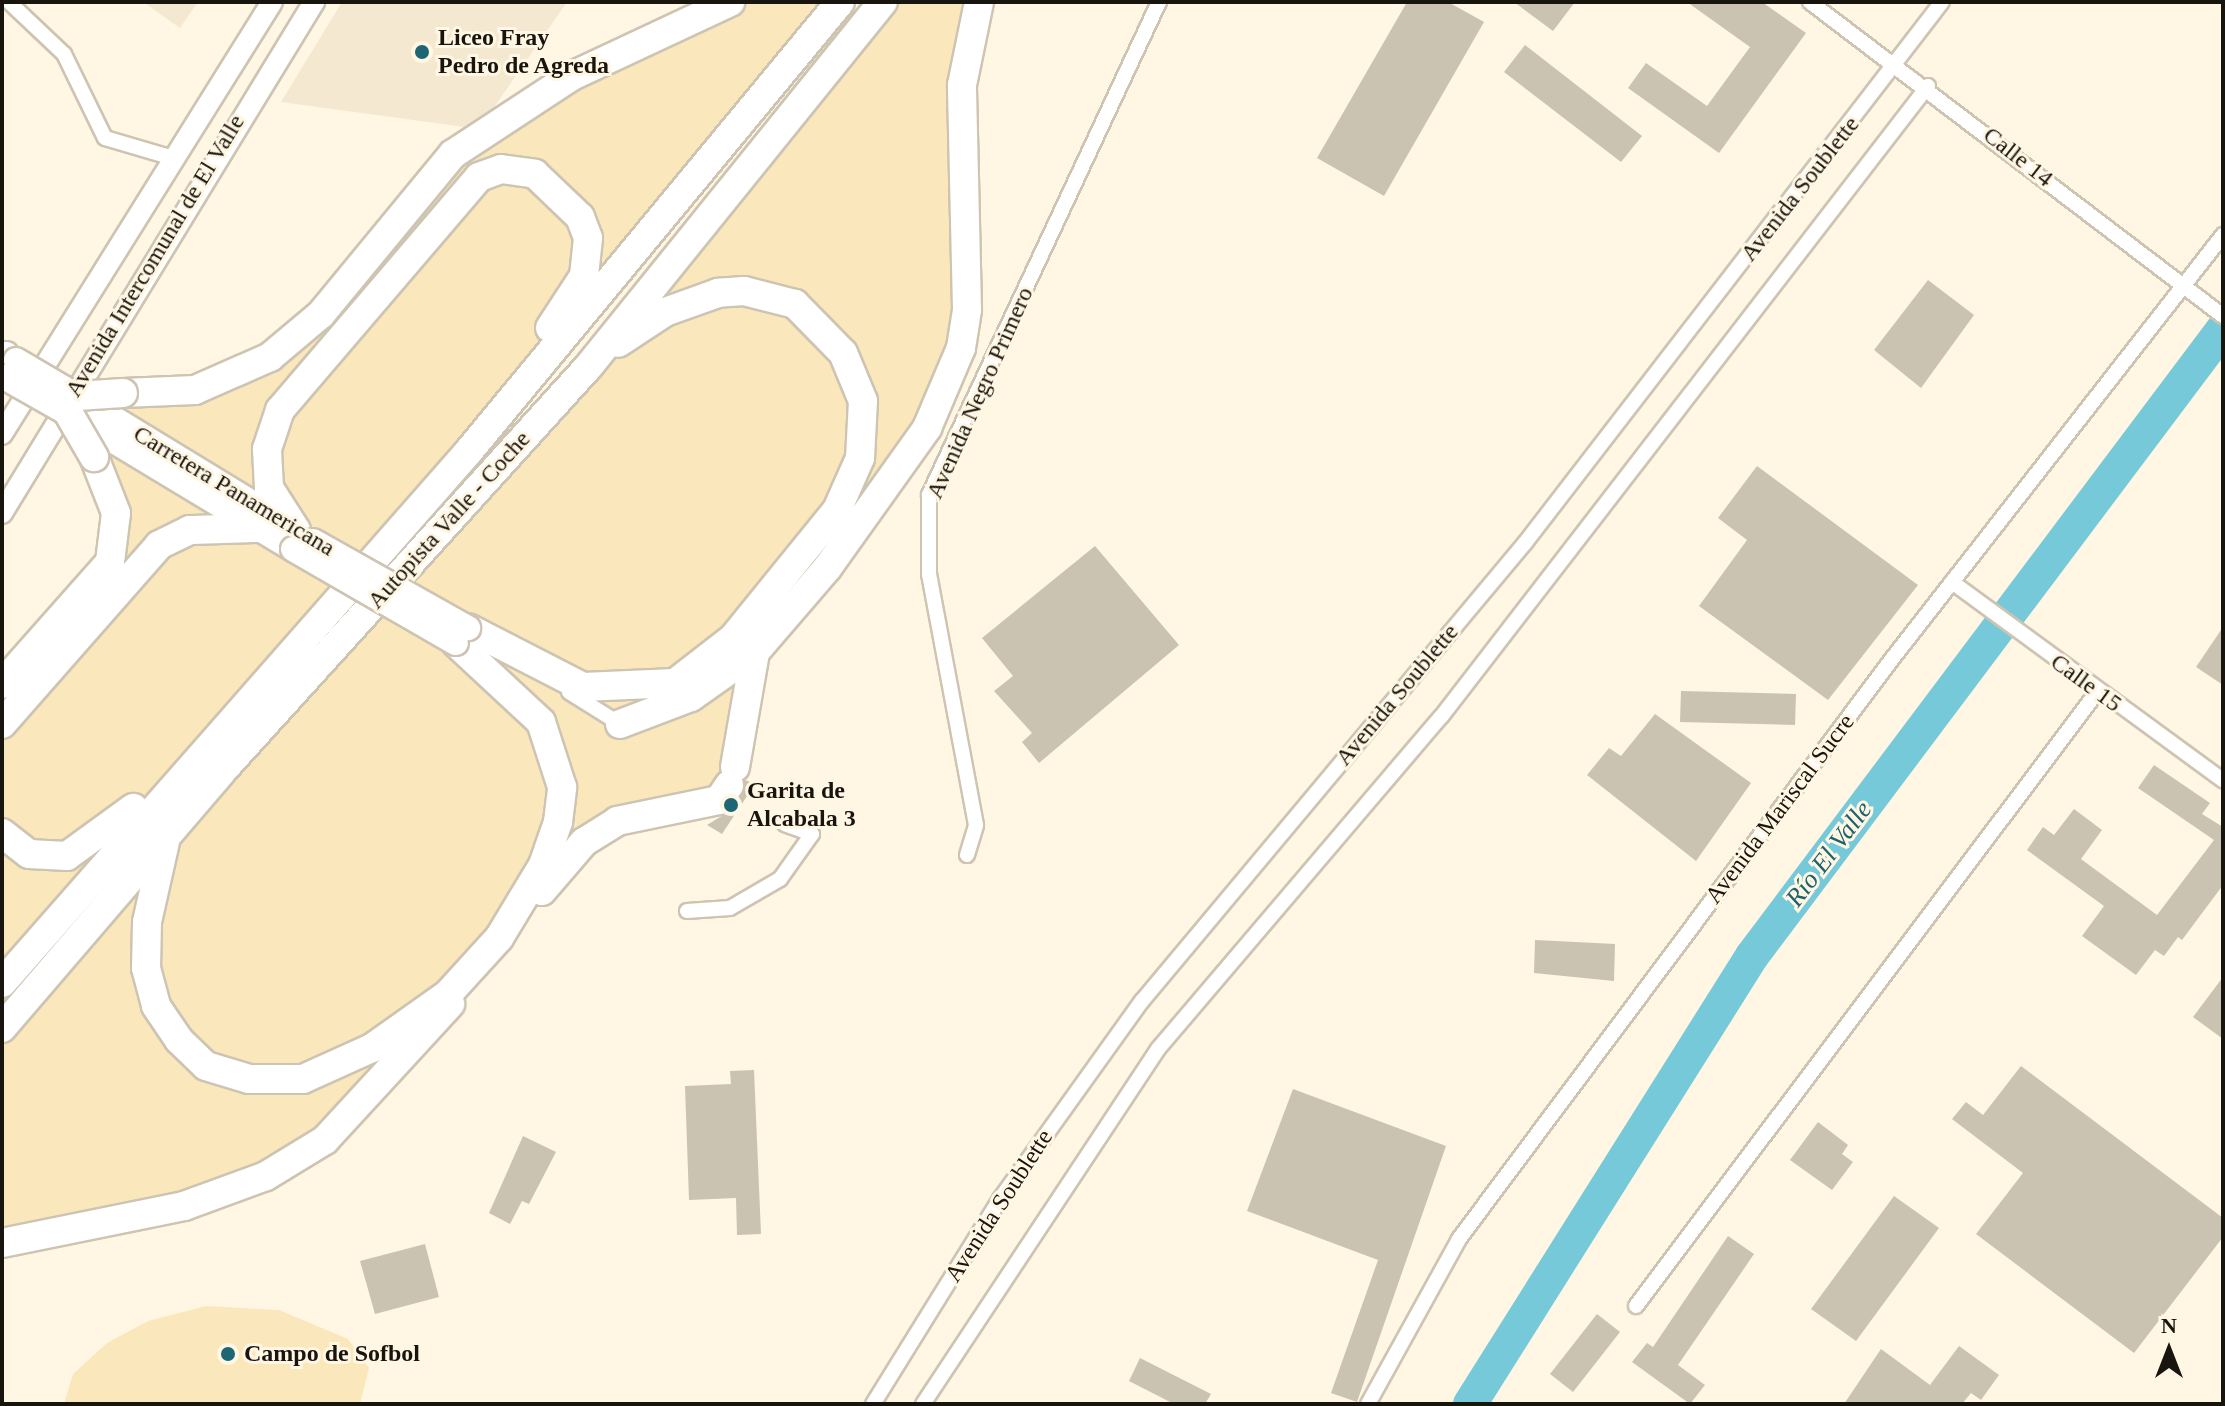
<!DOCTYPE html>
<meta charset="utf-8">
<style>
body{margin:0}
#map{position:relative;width:2225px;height:1406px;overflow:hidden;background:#fff6e3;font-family:"Times New Roman",serif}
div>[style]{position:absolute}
.built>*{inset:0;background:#f4e9d0}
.green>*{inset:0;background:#fbe7bc}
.river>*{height:34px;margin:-17px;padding:0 17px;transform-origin:17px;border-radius:17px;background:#76c9d9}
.building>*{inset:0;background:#cbc3b1}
.roads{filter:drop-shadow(2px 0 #cdc4b2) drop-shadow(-2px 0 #cdc4b2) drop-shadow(0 2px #cdc4b2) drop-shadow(0 -2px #cdc4b2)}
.minor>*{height:14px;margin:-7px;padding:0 7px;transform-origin:7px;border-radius:7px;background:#fff}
.secondary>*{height:20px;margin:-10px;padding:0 10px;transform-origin:10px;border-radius:10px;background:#fff}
.primary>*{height:24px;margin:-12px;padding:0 12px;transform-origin:12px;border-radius:12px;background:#fff}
.motorway>*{height:28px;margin:-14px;padding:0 14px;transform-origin:14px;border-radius:14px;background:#fff}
.bridges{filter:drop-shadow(2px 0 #cdc4b2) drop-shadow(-2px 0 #cdc4b2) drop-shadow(0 2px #cdc4b2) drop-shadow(0 -2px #cdc4b2)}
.primary-bridge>*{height:24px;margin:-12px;padding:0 12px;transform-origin:12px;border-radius:12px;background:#fff}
.motorway-bridge>*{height:28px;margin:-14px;padding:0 14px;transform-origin:14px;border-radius:14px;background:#fff}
.dots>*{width:22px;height:22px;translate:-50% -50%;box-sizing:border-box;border:4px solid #fff6e3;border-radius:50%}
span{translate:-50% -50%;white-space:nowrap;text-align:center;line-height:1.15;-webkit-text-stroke:6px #fff6e3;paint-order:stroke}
.poi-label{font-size:24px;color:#18150f;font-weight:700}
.left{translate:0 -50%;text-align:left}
.street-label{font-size:24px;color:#18150f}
.water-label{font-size:26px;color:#1d626e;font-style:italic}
.frame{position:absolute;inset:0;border:4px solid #18150f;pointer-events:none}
.north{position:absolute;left:2129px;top:1310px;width:80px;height:80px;-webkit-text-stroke:6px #fff6e3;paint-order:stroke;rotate:0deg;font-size:22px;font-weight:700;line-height:32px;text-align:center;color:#18150f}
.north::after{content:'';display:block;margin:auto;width:28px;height:36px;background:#18150f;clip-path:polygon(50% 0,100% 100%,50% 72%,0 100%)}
</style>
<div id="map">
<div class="built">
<div style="clip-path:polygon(143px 2px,198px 2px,180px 28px)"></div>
<div style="clip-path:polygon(342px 2px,567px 2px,479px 129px,281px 102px)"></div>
</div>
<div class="green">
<div style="clip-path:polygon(730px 2px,840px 2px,2px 983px,2px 684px,91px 588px,116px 513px,69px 414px,195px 390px,270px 357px,453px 154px)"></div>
<div style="clip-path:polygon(883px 2px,979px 2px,967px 309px,944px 392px,755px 652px,729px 785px,584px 842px,453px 1000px,266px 1176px,2px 1243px,2px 1028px,396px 579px)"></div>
<div style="clip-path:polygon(206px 1306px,279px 1310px,348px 1339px,369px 1368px,360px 1404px,64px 1404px,73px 1374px,107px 1343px,148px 1321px)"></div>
</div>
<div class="river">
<div style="left:1470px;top:1404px;width:529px;rotate:-57.81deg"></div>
<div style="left:1752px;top:956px;width:784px;rotate:-53.09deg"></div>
</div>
<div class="building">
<div style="clip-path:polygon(1407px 2px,1448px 2px,1484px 22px,1384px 196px,1317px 158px)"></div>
<div style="clip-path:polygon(1514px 2px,1575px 2px,1553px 31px)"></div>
<div style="clip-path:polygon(1687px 2px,1762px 2px,1806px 33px,1719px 153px,1628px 88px,1646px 63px,1707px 106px,1750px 47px)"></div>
<div style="clip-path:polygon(1525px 45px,1642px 136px,1621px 162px,1504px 72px)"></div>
<div style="clip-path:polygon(1928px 280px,1974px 315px,1921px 388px,1874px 350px)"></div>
<div style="clip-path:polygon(1757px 466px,1918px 585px,1828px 700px,1699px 606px,1747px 540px,1718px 518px)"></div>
<div style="clip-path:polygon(1095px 546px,1179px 645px,1039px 763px,1022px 742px,1032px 733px,994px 691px,1013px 676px,982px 638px)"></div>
<div style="clip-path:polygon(2223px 627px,2223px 685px,2196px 667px)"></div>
<div style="clip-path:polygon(1681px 691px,1796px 694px,1795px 725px,1680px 722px)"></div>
<div style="clip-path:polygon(1655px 714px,1751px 783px,1696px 861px,1587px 775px,1609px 748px,1621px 756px)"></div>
<div style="clip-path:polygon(2154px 765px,2210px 803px,2202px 814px,2223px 827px,2223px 885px,2182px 940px,2178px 937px,2164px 956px,2155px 950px,2136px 975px,2082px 936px,2104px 906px,2027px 850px,2043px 827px,2054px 835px,2074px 809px,2102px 830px,2081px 859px,2157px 915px,2214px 840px,2138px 788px)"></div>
<div style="clip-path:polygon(745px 780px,755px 784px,722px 834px,707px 825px,733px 809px)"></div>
<div style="clip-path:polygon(1535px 940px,1615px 944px,1614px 981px,1534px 973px)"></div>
<div style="clip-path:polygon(2223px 977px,2223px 1039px,2193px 1017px)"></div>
<div style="clip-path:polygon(2021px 1066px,2223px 1218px,2223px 1237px,2134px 1353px,1976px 1234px,2023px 1173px,1952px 1119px,1966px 1102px,1983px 1115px)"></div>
<div style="clip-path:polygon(754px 1070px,761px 1234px,737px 1235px,736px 1198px,689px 1200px,685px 1086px,731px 1084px,730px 1071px)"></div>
<div style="clip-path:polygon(1293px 1089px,1446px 1146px,1357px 1402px,1331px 1393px,1378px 1260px,1247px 1211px)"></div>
<div style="clip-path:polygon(1818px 1122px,1848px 1145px,1842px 1154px,1853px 1162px,1832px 1190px,1790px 1160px)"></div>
<div style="clip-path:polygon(523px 1136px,556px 1152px,529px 1204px,522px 1201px,510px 1224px,489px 1213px)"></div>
<div style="clip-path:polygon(1894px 1196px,1939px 1228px,1856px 1341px,1811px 1309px)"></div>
<div style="clip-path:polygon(1728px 1236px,1754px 1254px,1678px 1365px,1705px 1385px,1690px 1404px,1632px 1362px,1647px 1343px,1653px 1347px)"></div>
<div style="clip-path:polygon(425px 1244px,439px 1297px,375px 1314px,360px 1261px)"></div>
<div style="clip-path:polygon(1597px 1314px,1620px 1332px,1573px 1392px,1550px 1374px)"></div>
<div style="clip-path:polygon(1959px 1346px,1999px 1375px,1981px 1400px,1971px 1393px,1962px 1404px,1844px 1404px,1881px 1349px,1930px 1385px)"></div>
<div style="clip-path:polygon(1140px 1358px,1211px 1394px,1205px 1404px,1174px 1404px,1129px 1381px)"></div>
</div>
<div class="roads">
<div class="minor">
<div style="left:9px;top:2px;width:76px;rotate:43.4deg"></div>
<div style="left:64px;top:54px;width:93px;rotate:64deg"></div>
<div style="left:105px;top:138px;width:71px;rotate:16.4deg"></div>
<div style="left:1810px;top:2px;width:519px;rotate:37.25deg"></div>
<div style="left:1952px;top:582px;width:336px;rotate:36.2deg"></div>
<div style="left:569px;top:692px;width:60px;rotate:32.1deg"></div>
<div style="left:967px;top:855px;width:31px;rotate:-73deg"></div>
<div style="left:976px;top:825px;width:255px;rotate:-100.6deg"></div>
<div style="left:929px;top:574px;width:79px;rotate:-90deg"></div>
<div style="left:929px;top:495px;width:544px;rotate:-64.99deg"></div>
<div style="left:687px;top:911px;width:43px;rotate:-4deg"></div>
<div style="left:730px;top:908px;width:58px;rotate:-30.1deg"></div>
<div style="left:780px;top:879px;width:55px;rotate:-54.6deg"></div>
<div style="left:812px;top:834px;width:29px;rotate:-160deg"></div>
<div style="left:1636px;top:1306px;width:768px;rotate:-53.1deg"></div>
<div style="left:873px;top:1404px;width:241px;rotate:-58.2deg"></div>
<div style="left:1000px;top:1199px;width:244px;rotate:-54.4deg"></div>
<div style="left:1142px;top:1001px;width:597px;rotate:-50.1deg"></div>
<div style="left:1525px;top:543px;width:683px;rotate:-52.38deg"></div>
<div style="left:923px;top:1404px;width:426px;rotate:-56.5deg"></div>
<div style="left:1158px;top:1049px;width:436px;rotate:-49.6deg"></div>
<div style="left:1441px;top:717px;width:797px;rotate:-52.34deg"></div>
<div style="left:1368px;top:1404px;width:188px;rotate:-61.1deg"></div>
<div style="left:1459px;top:1239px;width:724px;rotate:-53.26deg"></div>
<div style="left:1892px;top:659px;width:538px;rotate:-52.02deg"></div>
</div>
<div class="secondary">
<div style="left:2px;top:434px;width:509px;rotate:-57.99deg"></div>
<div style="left:2px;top:513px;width:599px;rotate:-58.59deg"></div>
</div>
<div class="primary">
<div style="left:2px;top:362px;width:9px;rotate:-63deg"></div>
<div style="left:77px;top:396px;width:253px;rotate:31.4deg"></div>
<div style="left:69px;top:414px;width:262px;rotate:31.1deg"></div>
</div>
<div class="motorway">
<div style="left:123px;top:393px;width:72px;rotate:-2.4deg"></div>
<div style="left:195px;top:390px;width:82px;rotate:-23.7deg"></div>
<div style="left:270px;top:357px;width:67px;rotate:-40.1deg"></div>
<div style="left:321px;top:314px;width:207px;rotate:-50.5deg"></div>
<div style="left:453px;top:154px;width:140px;rotate:-33.3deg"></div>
<div style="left:570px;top:77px;width:177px;rotate:-25.1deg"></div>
<div style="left:296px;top:530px;width:50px;rotate:-122.7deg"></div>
<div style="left:269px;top:488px;width:39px;rotate:-93deg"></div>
<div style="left:267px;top:449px;width:41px;rotate:-71.6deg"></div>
<div style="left:280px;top:410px;width:306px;rotate:-49.5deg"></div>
<div style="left:479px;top:177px;width:23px;rotate:-20deg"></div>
<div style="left:501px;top:169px;width:34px;rotate:8deg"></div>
<div style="left:535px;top:174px;width:62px;rotate:43.7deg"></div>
<div style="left:580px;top:217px;width:22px;rotate:69deg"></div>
<div style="left:588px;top:238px;width:38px;rotate:96deg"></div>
<div style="left:584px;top:276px;width:62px;rotate:123.2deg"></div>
<div style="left:468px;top:628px;width:129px;rotate:27.2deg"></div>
<div style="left:583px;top:687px;width:92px;rotate:-2.5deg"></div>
<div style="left:675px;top:683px;width:73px;rotate:-37.8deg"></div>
<div style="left:733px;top:638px;width:165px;rotate:-50.9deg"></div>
<div style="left:837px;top:510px;width:57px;rotate:-66.1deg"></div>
<div style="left:860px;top:458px;width:57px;rotate:-87deg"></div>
<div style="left:863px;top:401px;width:52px;rotate:-112.6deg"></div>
<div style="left:843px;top:353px;width:69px;rotate:-134.4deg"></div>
<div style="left:795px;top:304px;width:53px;rotate:-165.7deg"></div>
<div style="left:744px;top:291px;width:26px;rotate:176deg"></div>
<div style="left:718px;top:293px;width:56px;rotate:160.3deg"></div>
<div style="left:665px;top:312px;width:56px;rotate:146.6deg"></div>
<div style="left:2px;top:684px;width:163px;rotate:-48.5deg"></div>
<div style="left:110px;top:562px;width:49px;rotate:-83deg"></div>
<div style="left:116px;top:513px;width:60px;rotate:-111.4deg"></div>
<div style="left:2px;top:724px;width:238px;rotate:-48.7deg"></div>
<div style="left:159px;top:545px;width:34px;rotate:-26deg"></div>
<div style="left:190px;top:530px;width:67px;rotate:-1.7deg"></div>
<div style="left:620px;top:724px;width:76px;rotate:-20.8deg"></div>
<div style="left:691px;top:697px;width:78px;rotate:-35.1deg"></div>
<div style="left:755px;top:652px;width:112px;rotate:-49.3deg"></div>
<div style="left:828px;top:567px;width:171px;rotate:-54.5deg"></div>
<div style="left:927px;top:428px;width:87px;rotate:-67deg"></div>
<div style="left:961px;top:348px;width:39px;rotate:-81deg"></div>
<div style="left:967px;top:309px;width:224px;rotate:-91.3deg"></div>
<div style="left:962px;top:85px;width:85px;rotate:-78.4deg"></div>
<div style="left:735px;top:767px;width:117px;rotate:-80.1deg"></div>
<div style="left:2px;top:833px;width:34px;rotate:38deg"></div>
<div style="left:29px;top:854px;width:38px;rotate:3deg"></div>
<div style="left:67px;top:856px;width:82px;rotate:-36deg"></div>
<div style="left:165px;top:842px;width:82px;rotate:102.7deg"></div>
<div style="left:147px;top:922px;width:46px;rotate:91.2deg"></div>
<div style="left:146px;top:968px;width:39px;rotate:75deg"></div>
<div style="left:156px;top:1006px;width:41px;rotate:55.9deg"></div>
<div style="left:179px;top:1040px;width:37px;rotate:44deg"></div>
<div style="left:206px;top:1066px;width:45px;rotate:16.8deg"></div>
<div style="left:249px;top:1079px;width:54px"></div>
<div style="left:303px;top:1079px;width:76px;rotate:-24.2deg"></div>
<div style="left:372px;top:1048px;width:93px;rotate:-35.4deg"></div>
<div style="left:448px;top:994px;width:76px;rotate:-47.7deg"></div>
<div style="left:499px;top:938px;width:85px;rotate:-58.9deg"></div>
<div style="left:543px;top:865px;width:46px;rotate:-70.8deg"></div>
<div style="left:558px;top:822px;width:35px;rotate:-83deg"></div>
<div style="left:562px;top:787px;width:68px;rotate:-107.9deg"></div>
<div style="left:541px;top:722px;width:116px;rotate:-137.1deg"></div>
<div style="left:542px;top:891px;width:65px;rotate:-49.4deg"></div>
<div style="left:584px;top:842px;width:39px;rotate:-32deg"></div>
<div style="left:617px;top:821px;width:104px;rotate:-11.6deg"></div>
<div style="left:719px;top:800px;width:18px;rotate:-56deg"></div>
<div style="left:2px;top:983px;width:708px;rotate:-48.72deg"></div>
<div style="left:469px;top:451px;width:582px;rotate:-50.43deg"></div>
<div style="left:2px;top:1028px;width:338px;rotate:-49.4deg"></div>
<div style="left:222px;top:771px;width:547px;rotate:-47.82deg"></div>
<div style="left:589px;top:366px;width:468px;rotate:-51.1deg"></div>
<div style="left:2px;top:1243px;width:186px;rotate:-11.5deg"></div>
<div style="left:184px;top:1206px;width:87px;rotate:-20.1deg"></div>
<div style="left:266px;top:1176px;width:69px;rotate:-31.4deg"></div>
<div style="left:325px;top:1140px;width:185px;rotate:-47.4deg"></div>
</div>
</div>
<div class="bridges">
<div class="primary-bridge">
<div style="left:16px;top:360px;width:71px;rotate:30.5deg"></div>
<div style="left:4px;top:377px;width:75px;rotate:29.6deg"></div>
<div style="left:313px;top:541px;width:178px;rotate:29.3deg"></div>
<div style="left:293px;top:549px;width:188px;rotate:30deg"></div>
</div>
<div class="motorway-bridge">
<div style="left:77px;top:396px;width:46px;rotate:-3.7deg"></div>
<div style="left:69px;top:414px;width:50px;rotate:59.8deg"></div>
</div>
</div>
<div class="dots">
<div style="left:422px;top:52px;background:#1d6673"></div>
<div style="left:731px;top:805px;background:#1d6673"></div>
<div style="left:228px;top:1354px;background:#1d6673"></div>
</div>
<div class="poi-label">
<span class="left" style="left:438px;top:52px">Liceo Fray<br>Pedro de Agreda</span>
<span class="left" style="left:747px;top:805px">Garita de<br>Alcabala 3</span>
<span class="left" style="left:244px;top:1354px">Campo de Sofbol</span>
</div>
<div class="street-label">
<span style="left:2018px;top:157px;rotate:38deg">Calle 14</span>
<span style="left:1800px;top:189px;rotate:-52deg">Avenida Soublette</span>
<span style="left:155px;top:256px;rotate:-59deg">Avenida Intercomunal de El Valle</span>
<span style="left:980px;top:393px;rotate:-66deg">Avenida Negro Primero</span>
<span style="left:234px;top:491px;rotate:31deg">Carretera Panamericana</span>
<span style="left:449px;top:520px;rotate:-48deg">Autopista Valle - Coche</span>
<span style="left:2086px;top:683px;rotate:36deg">Calle 15</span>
<span style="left:1397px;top:695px;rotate:-50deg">Avenida Soublette</span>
<span style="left:1780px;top:809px;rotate:-53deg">Avenida Mariscal Sucre</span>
<span style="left:999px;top:1206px;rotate:-57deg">Avenida Soublette</span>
</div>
<div class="water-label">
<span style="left:1829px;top:854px;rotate:-53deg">Río El Valle</span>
</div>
<div class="frame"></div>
<div class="north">N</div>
</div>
